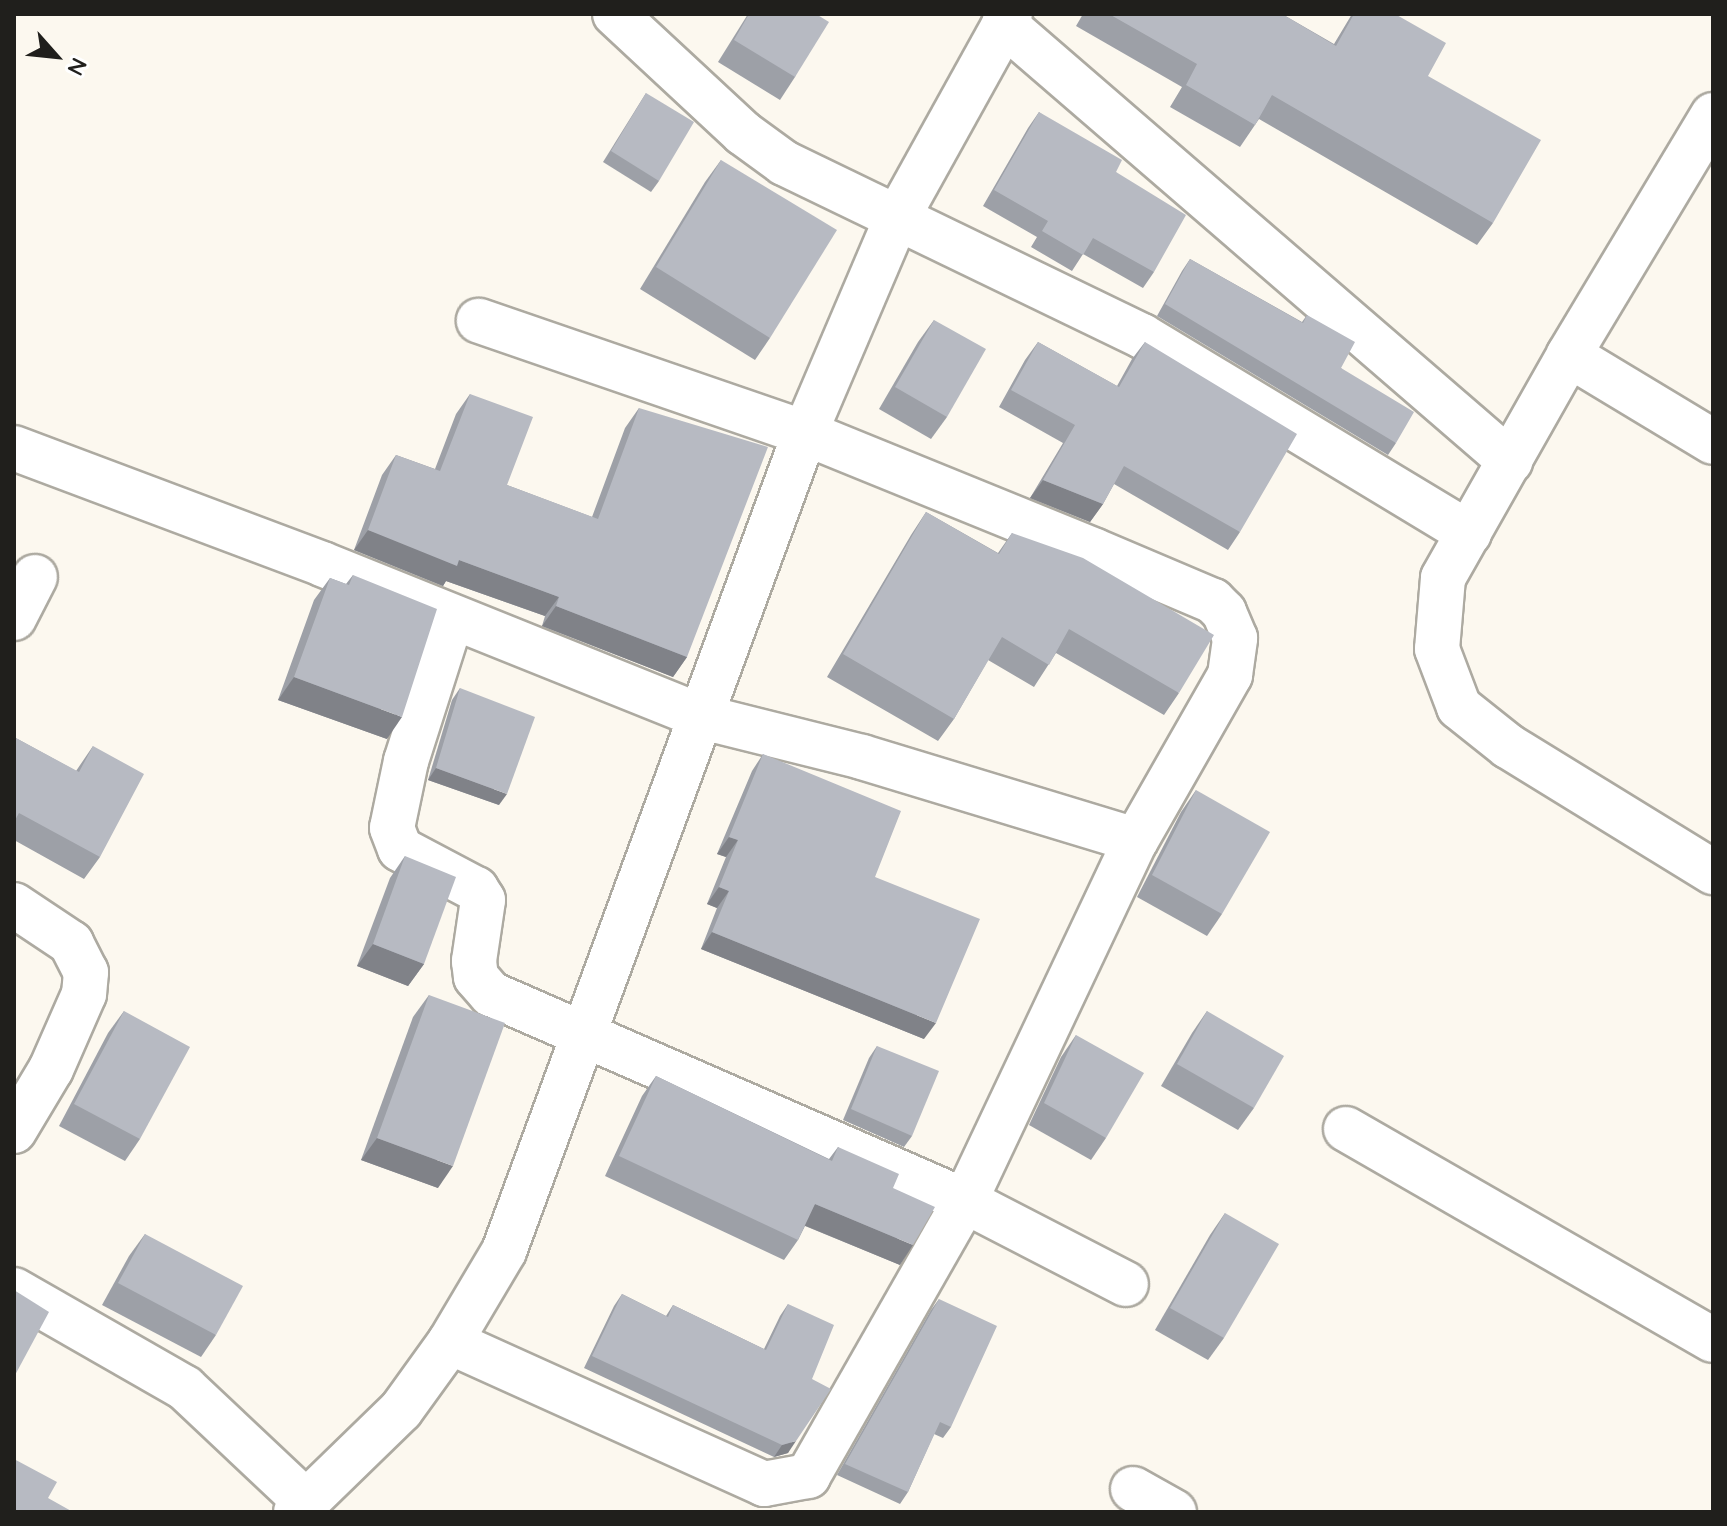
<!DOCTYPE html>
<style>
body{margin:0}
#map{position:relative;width:1727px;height:1526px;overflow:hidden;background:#fcf8ef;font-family:Quicksand,sans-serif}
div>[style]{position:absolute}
.roads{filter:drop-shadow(2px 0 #adaaa1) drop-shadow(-2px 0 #adaaa1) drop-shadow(0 2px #adaaa1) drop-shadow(0 -2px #adaaa1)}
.minor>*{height:44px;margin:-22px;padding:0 22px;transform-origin:22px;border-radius:22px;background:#fff}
.wall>*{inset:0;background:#9da0a7}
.shaded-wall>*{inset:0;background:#808288}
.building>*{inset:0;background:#b7bac2}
span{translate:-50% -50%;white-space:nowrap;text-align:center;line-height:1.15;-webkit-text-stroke:6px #fff;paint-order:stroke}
.frame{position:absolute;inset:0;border:16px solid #201f1c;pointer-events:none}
.north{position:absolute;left:16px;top:16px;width:80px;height:80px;-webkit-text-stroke:6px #fff;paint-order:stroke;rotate:117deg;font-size:22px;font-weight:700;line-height:32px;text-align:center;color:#201f1c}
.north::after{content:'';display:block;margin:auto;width:28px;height:36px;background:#201f1c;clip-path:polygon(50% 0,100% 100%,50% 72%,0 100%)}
</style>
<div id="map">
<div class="roads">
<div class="minor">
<div style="left:615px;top:14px;width:175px;rotate:42.9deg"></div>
<div style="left:743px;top:133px;width:51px;rotate:36.2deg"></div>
<div style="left:784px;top:163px;width:398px;rotate:25.8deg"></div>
<div style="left:1142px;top:336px;width:382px;rotate:31.1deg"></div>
<div style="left:1004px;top:24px;width:669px;rotate:40.82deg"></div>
<div style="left:1713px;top:115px;width:280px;rotate:121deg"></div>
<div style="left:1569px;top:355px;width:256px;rotate:119.5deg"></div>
<div style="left:1443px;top:578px;width:71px;rotate:94.8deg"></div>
<div style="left:1437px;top:649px;width:62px;rotate:69.2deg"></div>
<div style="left:1459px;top:707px;width:63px;rotate:38.5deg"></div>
<div style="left:1508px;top:746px;width:241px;rotate:31.6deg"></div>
<div style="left:1569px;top:355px;width:168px;rotate:31.1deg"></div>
<div style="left:14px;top:448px;width:329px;rotate:20.6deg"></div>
<div style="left:322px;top:564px;width:410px;rotate:21.9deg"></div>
<div style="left:702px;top:717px;width:165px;rotate:14deg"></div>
<div style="left:862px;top:757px;width:286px;rotate:16.9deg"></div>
<div style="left:452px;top:617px;width:151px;rotate:107.7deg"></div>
<div style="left:406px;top:761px;width:68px;rotate:101.8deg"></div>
<div style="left:392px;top:828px;width:22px;rotate:69deg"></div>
<div style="left:400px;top:849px;width:86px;rotate:27.8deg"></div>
<div style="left:476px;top:889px;width:13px;rotate:58deg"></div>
<div style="left:483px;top:900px;width:62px;rotate:98.4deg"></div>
<div style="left:474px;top:961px;width:16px;rotate:83deg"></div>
<div style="left:476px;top:977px;width:23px;rotate:49deg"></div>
<div style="left:491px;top:994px;width:517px;rotate:23.59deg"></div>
<div style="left:965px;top:1201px;width:181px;rotate:27.3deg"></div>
<div style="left:14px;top:618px;width:46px;rotate:-62.9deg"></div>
<div style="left:14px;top:905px;width:69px;rotate:33.7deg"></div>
<div style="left:71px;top:943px;width:33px;rotate:63deg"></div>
<div style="left:86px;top:972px;width:22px;rotate:95deg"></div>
<div style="left:84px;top:994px;width:82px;rotate:113.7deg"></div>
<div style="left:51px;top:1069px;width:72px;rotate:120.8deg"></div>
<div style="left:1346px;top:1129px;width:423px;rotate:29.9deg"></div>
<div style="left:14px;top:1290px;width:197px;rotate:29.8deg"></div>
<div style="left:185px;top:1388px;width:165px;rotate:43.3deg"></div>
<div style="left:450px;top:1342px;width:345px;rotate:24.3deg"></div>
<div style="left:764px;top:1484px;width:45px;rotate:-10.3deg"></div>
<div style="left:808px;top:1476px;width:317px;rotate:-60.3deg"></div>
<div style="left:965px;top:1201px;width:399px;rotate:-64.7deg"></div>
<div style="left:1136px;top:840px;width:190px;rotate:-60.3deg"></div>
<div style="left:1230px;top:675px;width:37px;rotate:-82deg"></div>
<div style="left:1235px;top:638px;width:28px;rotate:-113deg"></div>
<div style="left:1224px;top:612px;width:16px;rotate:-135deg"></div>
<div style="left:1213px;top:601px;width:130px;rotate:-157deg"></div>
<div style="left:1093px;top:550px;width:311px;rotate:-157.9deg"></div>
<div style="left:805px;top:433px;width:345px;rotate:-161deg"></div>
<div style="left:1133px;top:1489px;width:47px;rotate:29.3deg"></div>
<div style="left:296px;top:1512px;width:146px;rotate:-44.2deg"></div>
<div style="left:401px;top:1410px;width:84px;rotate:-54.2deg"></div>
<div style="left:450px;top:1342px;width:106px;rotate:-59.3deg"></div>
<div style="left:504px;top:1251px;width:872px;rotate:-69.8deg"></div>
<div style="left:805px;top:433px;width:232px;rotate:-66.9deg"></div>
<div style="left:896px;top:220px;width:235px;rotate:-61deg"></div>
</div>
</div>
<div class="wall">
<div style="clip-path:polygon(748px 14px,816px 14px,795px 77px,780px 100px,718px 62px)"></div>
<div style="clip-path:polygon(1083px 14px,1282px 14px,1334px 44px,1352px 14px,1395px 14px,1493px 223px,1477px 245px,1259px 119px,1240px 147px,1170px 107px,1182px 87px,1076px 26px)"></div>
<div style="clip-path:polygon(646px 93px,659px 181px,651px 192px,603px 162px)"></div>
<div style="clip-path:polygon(1039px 112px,1116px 172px,1154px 272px,1143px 288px,1083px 254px,1072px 271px,1031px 247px,1037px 237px,983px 206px,1028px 128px)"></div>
<div style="clip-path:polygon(721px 160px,770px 338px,755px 360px,640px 289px,705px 182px)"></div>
<div style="clip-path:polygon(1190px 259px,1302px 322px,1307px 315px,1341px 368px,1396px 443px,1388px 455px,1157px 316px,1182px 271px)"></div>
<div style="clip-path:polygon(934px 320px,947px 417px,931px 439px,879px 409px,918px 342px)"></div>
<div style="clip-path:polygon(1038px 342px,1117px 386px,1132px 359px,1145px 342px,1240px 532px,1228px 550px,1114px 484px,1103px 504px,1090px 522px,1030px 498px,1063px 443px,999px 407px,1025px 360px)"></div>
<div style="clip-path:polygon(470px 394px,507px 485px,592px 517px,625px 428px,639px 408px,687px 657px,673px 677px,542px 626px,545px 616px,446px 581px,443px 586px,354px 550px,382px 475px,396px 455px,435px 469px,456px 414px)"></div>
<div style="clip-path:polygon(926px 512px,998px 553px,1012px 533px,1179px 693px,1164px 715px,1056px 653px,1034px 687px,988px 660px,954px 719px,938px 741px,827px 677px,911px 535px)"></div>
<div style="clip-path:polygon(353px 575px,387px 739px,278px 700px,314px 600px,330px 578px,346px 584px)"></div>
<div style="clip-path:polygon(460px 688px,499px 805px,428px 780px,452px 700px)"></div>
<div style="clip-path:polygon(14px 737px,76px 771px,93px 746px,100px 857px,84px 879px,14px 840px)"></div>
<div style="clip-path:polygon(763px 754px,875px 877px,924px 1039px,701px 949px,717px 908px,707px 904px,726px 857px,717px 854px,752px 771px)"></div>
<div style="clip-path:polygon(1196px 790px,1222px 914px,1207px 936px,1137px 897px,1181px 812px)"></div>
<div style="clip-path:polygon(405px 856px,424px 964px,408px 986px,357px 966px,390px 878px)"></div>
<div style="clip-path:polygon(429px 995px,438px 1188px,361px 1160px,413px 1017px)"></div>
<div style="clip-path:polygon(124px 1011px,140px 1139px,125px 1161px,59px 1126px,108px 1033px)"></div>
<div style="clip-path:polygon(1207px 1011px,1254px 1108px,1238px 1130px,1161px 1086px,1192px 1033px)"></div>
<div style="clip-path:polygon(1076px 1035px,1106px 1138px,1091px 1160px,1029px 1125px,1061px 1057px)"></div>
<div style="clip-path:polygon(877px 1046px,912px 1136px,904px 1147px,843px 1120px,869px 1058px)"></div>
<div style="clip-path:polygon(656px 1076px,829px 1159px,838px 1147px,893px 1188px,900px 1265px,805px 1226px,798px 1240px,784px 1260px,605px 1176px,642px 1096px)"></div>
<div style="clip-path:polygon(1225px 1213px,1224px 1338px,1208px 1360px,1155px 1330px,1210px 1235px)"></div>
<div style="clip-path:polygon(145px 1234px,216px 1335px,201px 1357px,102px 1305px,129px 1256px)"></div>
<div style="clip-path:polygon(622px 1294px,666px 1316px,673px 1305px,764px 1349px,780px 1316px,788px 1304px,812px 1379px,788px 1453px,774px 1457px,584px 1368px,614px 1306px)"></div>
<div style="clip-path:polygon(939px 1299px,951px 1427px,943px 1438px,934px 1434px,908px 1492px,900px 1504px,837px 1475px,931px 1310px)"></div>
</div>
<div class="shaded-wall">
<div style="clip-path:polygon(1043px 480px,1103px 504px,1090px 522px,1030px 498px)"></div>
<div style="clip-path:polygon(368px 530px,459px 560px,559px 597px,545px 616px,446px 581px,443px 586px,354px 550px)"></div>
<div style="clip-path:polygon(556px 606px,687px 657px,673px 677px,542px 626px)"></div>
<div style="clip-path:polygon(294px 677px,402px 717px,387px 739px,278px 700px)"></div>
<div style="clip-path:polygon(436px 768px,507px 794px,499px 805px,428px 780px)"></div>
<div style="clip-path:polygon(729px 837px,738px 840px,726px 857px,717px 854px)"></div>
<div style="clip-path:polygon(719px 887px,729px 891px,717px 908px,707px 904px)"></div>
<div style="clip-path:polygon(712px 932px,936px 1023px,924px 1039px,701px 949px)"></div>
<div style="clip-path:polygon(373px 944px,424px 964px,408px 986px,357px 966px)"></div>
<div style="clip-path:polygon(377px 1138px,453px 1166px,438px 1188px,361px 1160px)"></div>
<div style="clip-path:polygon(815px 1204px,913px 1245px,900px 1265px,801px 1224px)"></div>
<div style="clip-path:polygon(796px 1441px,788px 1453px,774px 1457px,782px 1445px)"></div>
</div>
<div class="building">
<div style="clip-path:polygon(749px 14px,816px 14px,829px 22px,795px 77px,734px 40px)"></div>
<div style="clip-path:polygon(1109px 14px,1282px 14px,1336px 46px,1354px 14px,1395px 14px,1446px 43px,1428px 76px,1541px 140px,1493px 223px,1272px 95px,1255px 125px,1186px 85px,1197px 64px)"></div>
<div style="clip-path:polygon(646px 93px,694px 122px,659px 181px,611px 151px)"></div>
<div style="clip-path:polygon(1039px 112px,1122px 160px,1116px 172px,1186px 215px,1154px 272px,1093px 238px,1083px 255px,1042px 231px,1048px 221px,994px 190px)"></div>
<div style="clip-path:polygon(721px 160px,837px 230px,770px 338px,656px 267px)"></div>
<div style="clip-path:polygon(1190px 259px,1303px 323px,1307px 315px,1355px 342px,1341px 368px,1414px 412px,1396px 443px,1165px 304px)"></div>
<div style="clip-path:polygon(934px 320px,986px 349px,947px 417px,895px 387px)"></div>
<div style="clip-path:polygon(1038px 342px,1119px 387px,1145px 342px,1297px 434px,1240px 532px,1124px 466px,1103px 504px,1043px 480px,1075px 425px,1011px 390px)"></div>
<div style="clip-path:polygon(470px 394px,533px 417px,507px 485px,598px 519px,639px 408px,768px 447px,687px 657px,556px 606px,559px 597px,459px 560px,457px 566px,368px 530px,396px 455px,440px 471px)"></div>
<div style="clip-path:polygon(926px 512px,999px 554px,1012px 533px,1083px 558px,1214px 635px,1179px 693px,1069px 629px,1049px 665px,1002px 637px,954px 719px,843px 654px)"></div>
<div style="clip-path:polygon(353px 575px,437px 609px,402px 717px,294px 677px,330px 578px,349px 585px)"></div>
<div style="clip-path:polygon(460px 688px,535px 717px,507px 794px,436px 768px)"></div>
<div style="clip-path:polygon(14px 737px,79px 772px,93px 746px,144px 774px,100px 857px,19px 813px,14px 822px)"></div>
<div style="clip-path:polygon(763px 754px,901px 811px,875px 877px,980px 919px,936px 1023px,712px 932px,729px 891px,719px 887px,738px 840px,729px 837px)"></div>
<div style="clip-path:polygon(1196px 790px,1270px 832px,1222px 914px,1152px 875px)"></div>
<div style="clip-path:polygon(405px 856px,456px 877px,424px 964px,373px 944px)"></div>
<div style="clip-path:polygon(429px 995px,505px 1023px,453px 1166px,377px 1138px)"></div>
<div style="clip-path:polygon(124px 1011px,190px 1047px,140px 1139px,74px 1104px)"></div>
<div style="clip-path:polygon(1207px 1011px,1284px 1056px,1254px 1108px,1177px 1064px)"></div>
<div style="clip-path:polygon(1076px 1035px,1144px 1073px,1106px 1138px,1044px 1103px)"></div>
<div style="clip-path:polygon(877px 1046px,939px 1071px,912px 1136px,851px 1109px)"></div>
<div style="clip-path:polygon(656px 1076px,832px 1161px,838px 1147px,899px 1174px,893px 1188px,935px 1207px,913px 1245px,815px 1204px,798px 1240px,619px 1156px)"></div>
<div style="clip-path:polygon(1225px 1213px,1279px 1244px,1224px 1338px,1170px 1308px)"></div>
<div style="clip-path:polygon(145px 1234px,243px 1286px,216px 1335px,118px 1283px)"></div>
<div style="clip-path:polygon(14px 1290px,49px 1312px,14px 1377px)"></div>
<div style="clip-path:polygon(622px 1294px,668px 1317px,673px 1305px,766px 1350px,788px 1304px,834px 1325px,812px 1379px,831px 1389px,796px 1441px,782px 1445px,592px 1356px)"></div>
<div style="clip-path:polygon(939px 1299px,997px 1326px,951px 1427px,940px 1422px,908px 1492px,845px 1464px)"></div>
<div style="clip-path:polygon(14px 1459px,57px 1482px,48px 1498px,73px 1512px,14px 1512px)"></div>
</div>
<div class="frame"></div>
<div class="north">N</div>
</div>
